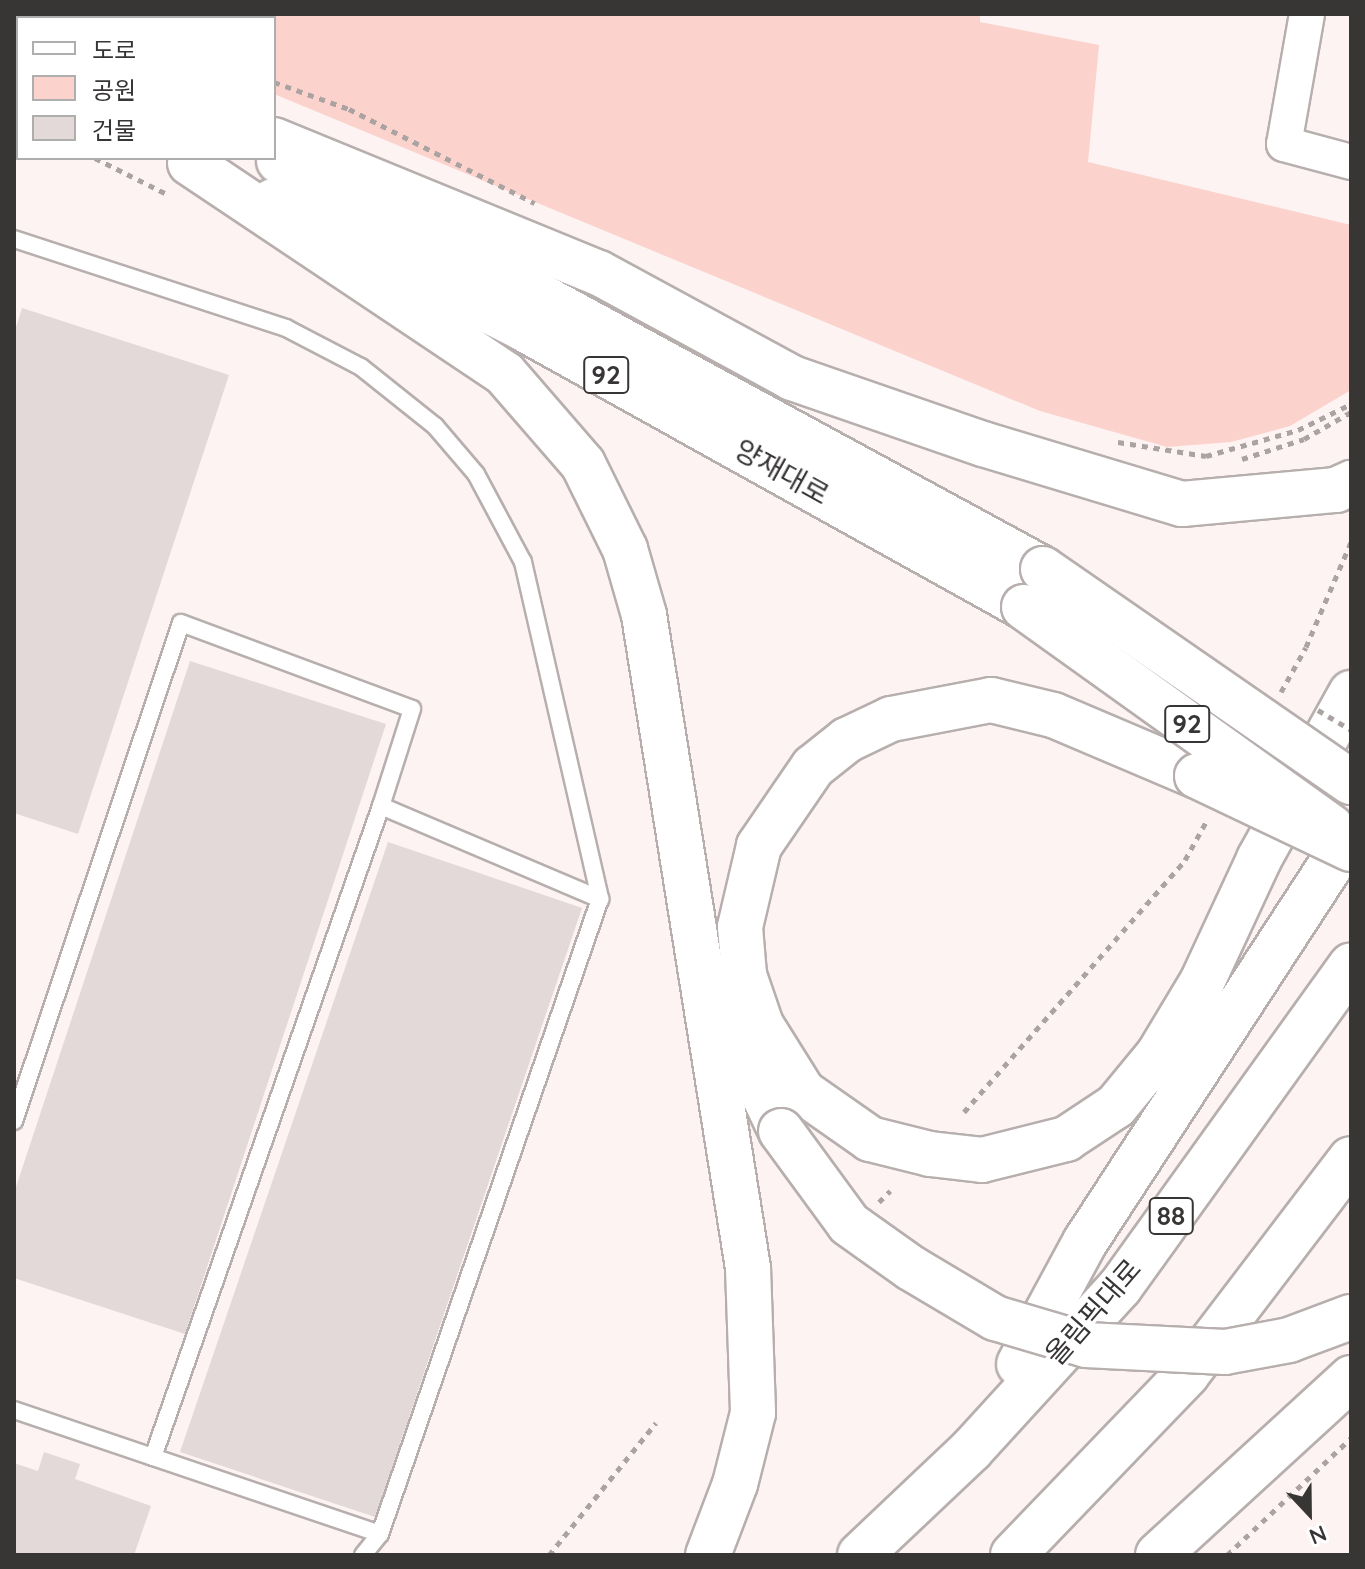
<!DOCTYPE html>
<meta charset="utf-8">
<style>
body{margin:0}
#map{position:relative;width:1365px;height:1569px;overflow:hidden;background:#fcf3f2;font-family:Quicksand,"Noto Sans KR",sans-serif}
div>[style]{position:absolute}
.green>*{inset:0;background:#fcd2cd}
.building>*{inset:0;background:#e2d9d8}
.path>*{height:5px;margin-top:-2.5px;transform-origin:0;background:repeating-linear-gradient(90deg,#aaa3a2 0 6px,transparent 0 12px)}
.roads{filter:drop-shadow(2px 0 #b7afae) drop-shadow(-2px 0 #b7afae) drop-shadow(0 2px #b7afae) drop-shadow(0 -2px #b7afae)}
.lane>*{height:16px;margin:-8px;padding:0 8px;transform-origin:8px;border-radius:8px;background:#fff}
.street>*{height:34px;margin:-17px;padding:0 17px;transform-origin:17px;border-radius:17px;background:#fff}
.primary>*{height:44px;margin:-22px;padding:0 22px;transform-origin:22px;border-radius:22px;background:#fff}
.highway>*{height:44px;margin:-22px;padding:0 22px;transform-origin:22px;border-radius:22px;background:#fff}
.path-bridge>*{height:5px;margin-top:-2.5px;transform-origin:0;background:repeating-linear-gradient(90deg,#aaa3a2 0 6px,transparent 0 12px)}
.bridges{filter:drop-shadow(2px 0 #b7afae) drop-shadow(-2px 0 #b7afae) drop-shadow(0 2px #b7afae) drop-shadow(0 -2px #b7afae)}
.primary-bridge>*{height:44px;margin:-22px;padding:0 22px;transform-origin:22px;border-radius:22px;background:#fff}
.highway-bridge>*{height:44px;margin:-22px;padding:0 22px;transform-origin:22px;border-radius:22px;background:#fff}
span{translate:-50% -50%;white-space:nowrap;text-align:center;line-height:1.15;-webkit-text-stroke:7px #fff;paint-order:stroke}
.shield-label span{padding:2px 6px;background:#fff;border:2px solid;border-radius:6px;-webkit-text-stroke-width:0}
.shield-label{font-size:26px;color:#383535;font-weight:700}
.street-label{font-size:28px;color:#383535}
.frame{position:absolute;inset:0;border:16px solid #383535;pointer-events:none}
.legend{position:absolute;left:16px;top:16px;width:260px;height:144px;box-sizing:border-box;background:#fff;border:2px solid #afaeae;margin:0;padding:10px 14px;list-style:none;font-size:24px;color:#383535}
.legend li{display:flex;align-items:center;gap:16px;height:40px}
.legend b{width:40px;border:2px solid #afaeae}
.north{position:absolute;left:1269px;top:1473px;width:80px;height:80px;-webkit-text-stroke:6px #fff;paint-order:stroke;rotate:158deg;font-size:22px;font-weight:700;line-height:32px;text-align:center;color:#383535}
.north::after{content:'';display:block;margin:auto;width:28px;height:36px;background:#383535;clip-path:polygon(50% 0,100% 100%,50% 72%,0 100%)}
</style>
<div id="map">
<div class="green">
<div style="clip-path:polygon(88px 14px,980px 14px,980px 22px,1099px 45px,1088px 162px,1351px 225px,1351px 390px,1290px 426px,1231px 442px,1167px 447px,1040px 411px,274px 94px,274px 18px)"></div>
</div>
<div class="building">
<div style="clip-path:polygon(22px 308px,229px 375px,78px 834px,14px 813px,14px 334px)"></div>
<div style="clip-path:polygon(190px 661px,386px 724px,185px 1334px,14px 1278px,14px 1193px)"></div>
<div style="clip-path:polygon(388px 842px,582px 908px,375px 1517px,180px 1452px)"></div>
<div style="clip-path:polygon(44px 1452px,80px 1464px,75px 1479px,151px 1506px,134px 1555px,14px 1555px,14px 1463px,38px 1471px)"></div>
</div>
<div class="path">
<div style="left:85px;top:14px;width:12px;rotate:20deg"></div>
<div style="left:274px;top:82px;width:80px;rotate:19.8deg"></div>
<div style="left:349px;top:109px;width:208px;rotate:26.9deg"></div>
<div style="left:95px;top:158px;width:78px;rotate:26.6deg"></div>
<div style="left:1118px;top:442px;width:89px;rotate:9deg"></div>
<div style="left:1206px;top:456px;width:96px;rotate:-15.8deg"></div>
<div style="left:1298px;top:430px;width:59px;rotate:-26.1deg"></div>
<div style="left:1242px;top:459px;width:65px;rotate:-17.9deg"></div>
<div style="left:1304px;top:439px;width:54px;rotate:-29.9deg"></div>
<div style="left:1281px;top:692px;width:51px;rotate:-60.9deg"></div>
<div style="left:1306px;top:647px;width:114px;rotate:-66.8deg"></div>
<div style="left:964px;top:1112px;width:335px;rotate:-48.7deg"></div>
<div style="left:1185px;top:860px;width:43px;rotate:-61.1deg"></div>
<div style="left:879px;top:1202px;width:16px;rotate:-45deg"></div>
<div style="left:549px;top:1555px;width:170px;rotate:-51deg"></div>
<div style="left:1227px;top:1555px;width:170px;rotate:-43.3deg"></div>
</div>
<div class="roads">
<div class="lane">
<div style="left:14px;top:239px;width:286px;rotate:18.1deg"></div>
<div style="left:286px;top:328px;width:85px;rotate:27.5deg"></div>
<div style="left:361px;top:367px;width:95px;rotate:38.6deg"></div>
<div style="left:435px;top:426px;width:63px;rotate:49.5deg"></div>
<div style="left:476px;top:474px;width:100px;rotate:61.9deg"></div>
<div style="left:523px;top:562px;width:346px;rotate:77.1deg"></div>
<div style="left:600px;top:899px;width:672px;rotate:109.11deg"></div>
<div style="left:380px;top:1534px;width:27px;rotate:129deg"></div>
<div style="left:14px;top:1121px;width:525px;rotate:-71.46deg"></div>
<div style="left:181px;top:623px;width:246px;rotate:20.4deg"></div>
<div style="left:412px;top:709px;width:102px;rotate:107.7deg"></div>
<div style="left:381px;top:806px;width:238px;rotate:23deg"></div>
<div style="left:14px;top:1410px;width:386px;rotate:18.7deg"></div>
<div style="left:153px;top:1457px;width:690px;rotate:-70.7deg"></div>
</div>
<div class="street">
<div style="left:1307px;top:14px;width:132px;rotate:100deg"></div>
<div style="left:1284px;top:144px;width:69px;rotate:15deg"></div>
</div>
<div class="primary">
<div style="left:14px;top:32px;width:4px;rotate:27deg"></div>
<div style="left:14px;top:80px;width:4px;rotate:27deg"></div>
<div style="left:279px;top:161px;width:181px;rotate:26.6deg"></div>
<div style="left:441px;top:242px;width:685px;rotate:28.51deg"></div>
<div style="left:273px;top:201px;width:282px;rotate:27deg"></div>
<div style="left:524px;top:329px;width:572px;rotate:29.07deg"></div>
</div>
<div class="highway">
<div style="left:274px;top:140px;width:351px;rotate:22.3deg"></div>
<div style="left:599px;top:273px;width:220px;rotate:28.5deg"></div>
<div style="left:792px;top:378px;width:202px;rotate:19.1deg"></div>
<div style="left:983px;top:444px;width:208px;rotate:16.8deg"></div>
<div style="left:1182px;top:504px;width:155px;rotate:-5.2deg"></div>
<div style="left:1336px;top:490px;width:17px;rotate:-25deg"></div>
<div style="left:190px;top:163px;width:379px;rotate:33.8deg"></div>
<div style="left:505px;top:374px;width:119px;rotate:49.1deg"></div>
<div style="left:583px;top:464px;width:95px;rotate:63.7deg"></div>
<div style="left:625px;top:549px;width:69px;rotate:73.9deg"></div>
<div style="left:644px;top:615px;width:661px;rotate:80.95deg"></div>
<div style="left:748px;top:1268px;width:145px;rotate:88deg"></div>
<div style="left:753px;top:1413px;width:73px;rotate:104.2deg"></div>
<div style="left:735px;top:1484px;width:76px;rotate:110.8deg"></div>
<div style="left:1197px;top:776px;width:156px;rotate:-157deg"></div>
<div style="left:1053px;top:715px;width:64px;rotate:-166.4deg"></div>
<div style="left:991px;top:700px;width:102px;rotate:169.2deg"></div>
<div style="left:891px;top:719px;width:49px;rotate:154.5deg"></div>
<div style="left:847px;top:740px;width:43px;rotate:141.5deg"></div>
<div style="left:813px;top:767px;width:96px;rotate:124.4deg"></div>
<div style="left:759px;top:846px;width:83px;rotate:103.2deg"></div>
<div style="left:740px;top:927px;width:48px;rotate:85.2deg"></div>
<div style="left:744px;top:975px;width:53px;rotate:71.2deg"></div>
<div style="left:761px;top:1025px;width:79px;rotate:57.9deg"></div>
<div style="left:803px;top:1092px;width:82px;rotate:35deg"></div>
<div style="left:870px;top:1139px;width:62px;rotate:14deg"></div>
<div style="left:930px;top:1154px;width:52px;rotate:6.6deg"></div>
<div style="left:982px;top:1160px;width:87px;rotate:-14deg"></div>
<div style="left:1066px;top:1139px;width:60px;rotate:-33.4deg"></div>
<div style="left:1116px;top:1106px;width:66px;rotate:-50.5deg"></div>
<div style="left:1158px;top:1055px;width:85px;rotate:-58.9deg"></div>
<div style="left:1202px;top:982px;width:136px;rotate:-65.1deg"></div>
<div style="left:1259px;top:859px;width:190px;rotate:-61deg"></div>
<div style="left:722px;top:1008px;width:136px;rotate:64.4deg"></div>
<div style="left:1019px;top:1364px;width:139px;rotate:-61.6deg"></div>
<div style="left:1085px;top:1242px;width:487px;rotate:-56.9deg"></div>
<div style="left:860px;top:1555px;width:153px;rotate:-43.4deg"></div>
<div style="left:971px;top:1450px;width:221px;rotate:-47.6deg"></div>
<div style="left:1120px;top:1287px;width:396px;rotate:-54.3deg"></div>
<div style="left:1013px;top:1555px;width:251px;rotate:-46.1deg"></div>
<div style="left:1187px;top:1374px;width:270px;rotate:-52.7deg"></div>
<div style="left:1158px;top:1555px;width:262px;rotate:-42.5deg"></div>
</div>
</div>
<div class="path-bridge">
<div style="left:1318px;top:710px;width:39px;rotate:31deg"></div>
</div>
<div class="bridges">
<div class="primary-bridge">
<div style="left:1043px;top:569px;width:374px;rotate:34.7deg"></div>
<div style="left:1024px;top:607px;width:378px;rotate:35.6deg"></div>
</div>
<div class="highway-bridge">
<div style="left:1197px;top:776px;width:170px;rotate:25.4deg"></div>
<div style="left:781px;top:1131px;width:115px;rotate:53.8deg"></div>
<div style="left:849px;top:1224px;width:76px;rotate:35.4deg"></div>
<div style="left:911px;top:1268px;width:98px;rotate:30.8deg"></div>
<div style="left:995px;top:1318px;width:95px;rotate:16.5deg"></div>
<div style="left:1086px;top:1345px;width:139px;rotate:2.9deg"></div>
<div style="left:1225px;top:1352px;width:65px;rotate:-10.6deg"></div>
<div style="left:1289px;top:1340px;width:66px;rotate:-20.4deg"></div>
</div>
</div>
<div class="shield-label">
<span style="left:606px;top:375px">92</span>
<span style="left:1187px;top:724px">92</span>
<span style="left:1171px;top:1216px">88</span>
</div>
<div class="street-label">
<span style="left:782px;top:472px;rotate:29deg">양재대로</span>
<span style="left:1093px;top:1312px;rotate:-49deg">올림픽대로</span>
</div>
<div class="frame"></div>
<ul class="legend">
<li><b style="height:10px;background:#fff"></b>도로</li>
<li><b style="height:22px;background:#fcd2cd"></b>공원</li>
<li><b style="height:22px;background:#e2d9d8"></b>건물</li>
</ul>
<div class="north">N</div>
</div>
